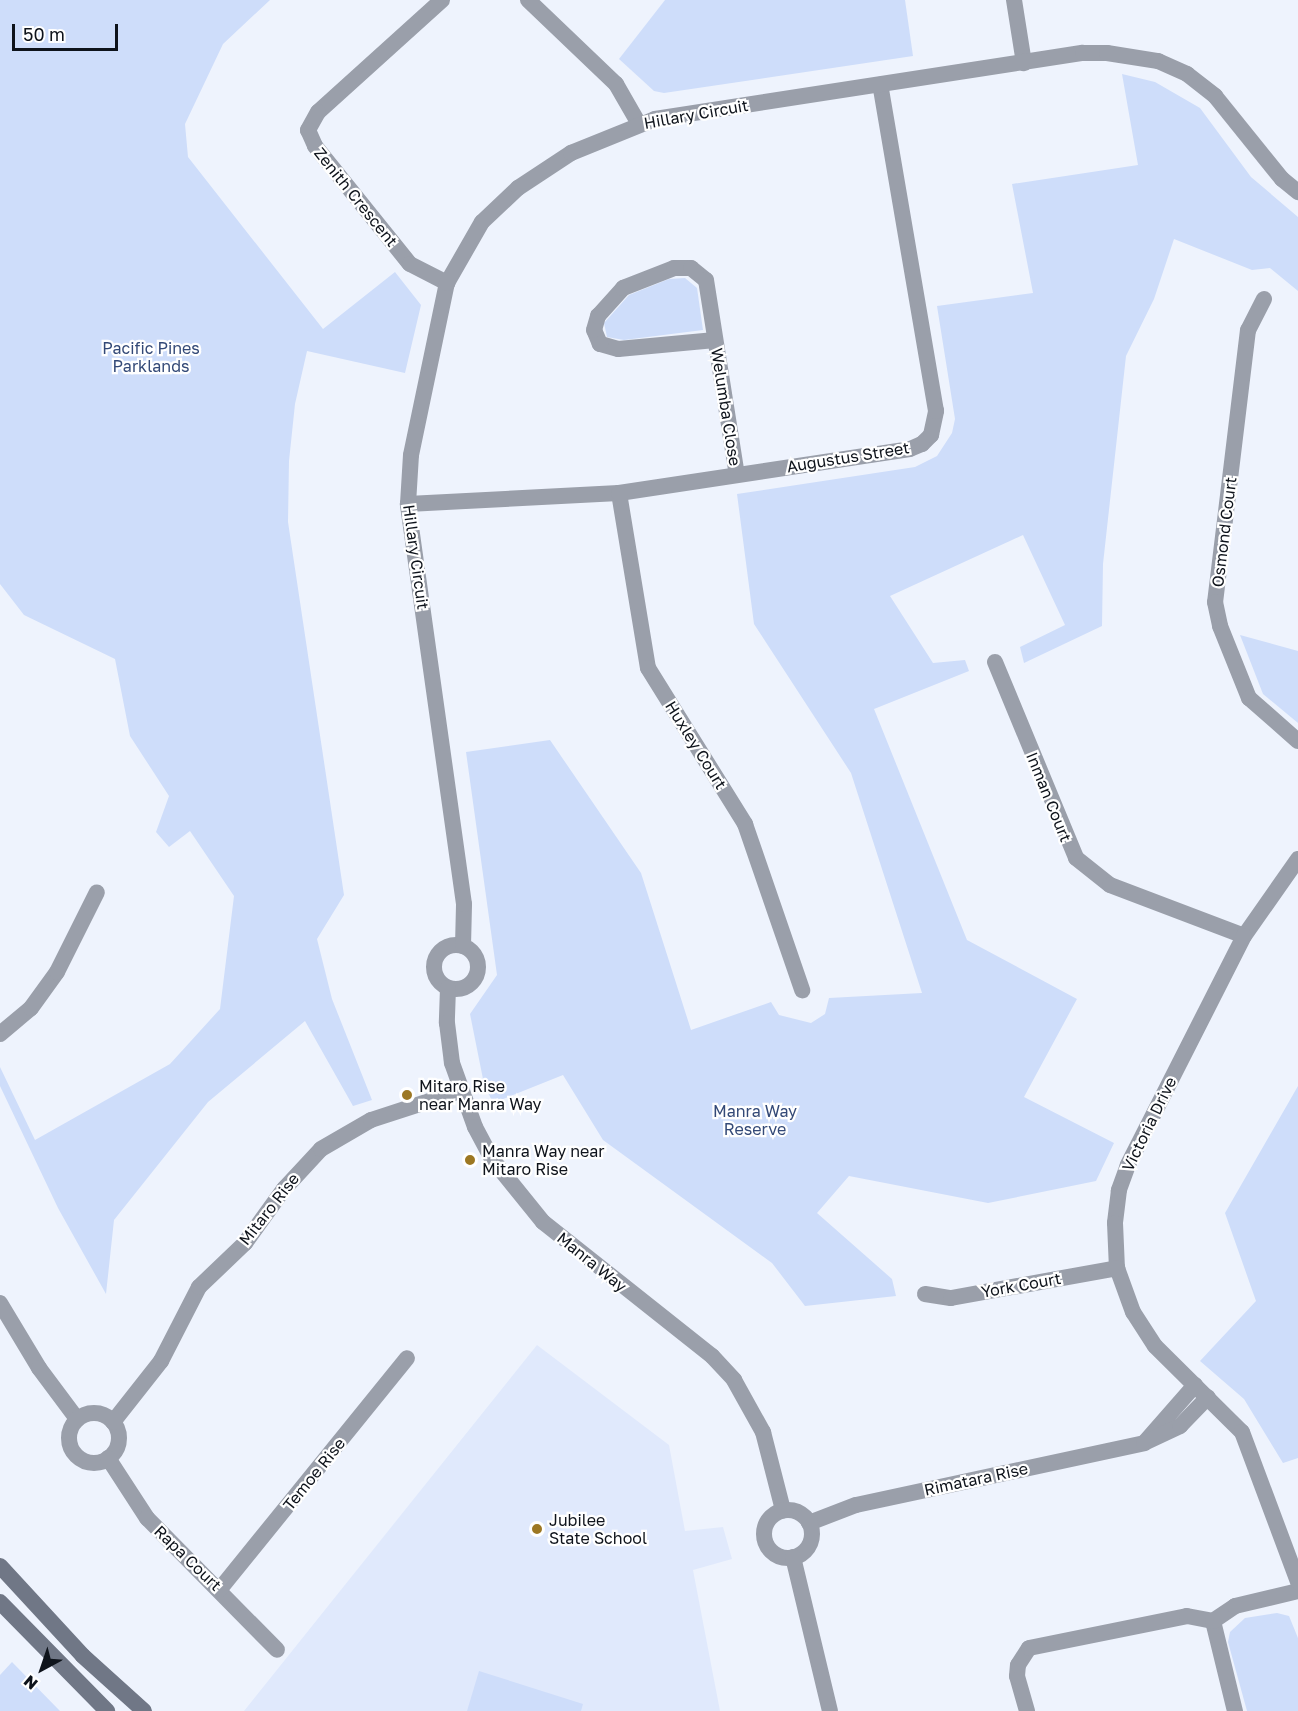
<!DOCTYPE html>
<style>
body{margin:0}
#map{position:relative;width:1298px;height:1711px;overflow:hidden;background:#eef3fd;font-family:"Golos Text",sans-serif}
div>[style]{position:absolute}
.built>*{inset:0;background:#e0e9fc}
.green>*{inset:0;background:#ceddfa}
.minor>*{height:16px;margin:-8px;padding:0 8px;transform-origin:8px;border-radius:8px;background:#9a9faa}
.minor>.ring{margin:-8px;padding:0;box-sizing:content-box;background:none;border:16px solid #9a9faa;border-radius:50%}
.tertiary>*{height:16px;margin:-8px;padding:0 8px;transform-origin:8px;border-radius:8px;background:#9a9faa}
.tertiary>.ring{margin:-8px;padding:0;box-sizing:content-box;background:none;border:16px solid #9a9faa;border-radius:50%}
.secondary>*{height:16px;margin:-8px;padding:0 8px;transform-origin:8px;border-radius:8px;background:#707786}
.dots>*{width:16px;height:16px;translate:-50% -50%;box-sizing:border-box;border:3px solid #fff;border-radius:50%}
span{translate:-50% -50%;white-space:nowrap;text-align:center;line-height:1.15;-webkit-text-stroke:4.5px #fff;paint-order:stroke}
.street-label{font-size:16px;color:#0e131b}
.park-label{font-size:16px;color:#334977}
.poi-label{font-size:16px;color:#0e131b}
.left{translate:0 -50%;text-align:left}
.north{position:absolute;left:12px;top:1639px;width:60px;height:60px;-webkit-text-stroke:4px #fff;paint-order:stroke;rotate:220deg;font-size:16px;font-weight:700;line-height:24px;text-align:center;color:#0e131b}
.north::after{content:'';display:block;margin:auto;width:21px;height:27px;background:#0e131b;clip-path:polygon(50% 0,100% 100%,50% 72%,0 100%)}
.scale{position:absolute;left:12px;top:24px;width:106px;height:27px;box-sizing:border-box;border:3px solid #0e131b;border-top:0;padding-left:8px;font-size:18px;line-height:21px;white-space:nowrap;color:#0e131b;-webkit-text-stroke:4px #fff;paint-order:stroke}
</style>
<div id="map">
<div class="built">
<div style="clip-path:polygon(537px 1345px,669px 1445px,685px 1531px,723px 1527px,732px 1559px,693px 1570px,720px 1711px,244px 1711px)"></div>
</div>
<div class="green">
<div style="clip-path:polygon(0 0,270px 0,223px 44px,185px 124px,188px 157px,323px 329px,395px 272px,421px 305px,405px 373px,307px 351px,295px 404px,289px 461px,288px 522px,344px 895px,317px 939px,332px 999px,372px 1100px,353px 1106px,305px 1021px,208px 1102px,114px 1220px,106px 1294px,58px 1208px,0 1086px,0 1067px,35px 1140px,170px 1064px,220px 1009px,234px 896px,190px 831px,169px 847px,156px 832px,169px 796px,130px 736px,115px 659px,24px 615px,0 584px)"></div>
<div style="clip-path:polygon(665px 0,905px 0,913px 56px,664px 93px,654px 91px,619px 59px)"></div>
<div style="clip-path:polygon(1122px 74px,1155px 82px,1200px 108px,1251px 177px,1298px 217px,1298px 291px,1270px 268px,1252px 270px,1174px 239px,1154px 299px,1126px 356px,1103px 564px,1102px 626px,1024px 663px,1020px 647px,1065px 625px,1023px 535px,890px 596px,933px 663px,965px 660px,969px 671px,874px 709px,967px 940px,1077px 999px,1024px 1097px,1114px 1143px,1096px 1181px,988px 1203px,849px 1176px,817px 1213px,892px 1279px,896px 1296px,805px 1306px,772px 1263px,603px 1140px,563px 1075px,493px 1103px,484px 1084px,470px 1014px,497px 975px,466px 752px,550px 740px,641px 873px,691px 1030px,771px 1002px,779px 1015px,811px 1023px,825px 1014px,829px 998px,922px 993px,851px 773px,754px 624px,737px 494px,915px 467px,937px 456px,952px 433px,955px 419px,937px 306px,1033px 293px,1012px 184px,1138px 165px)"></div>
<div style="clip-path:polygon(685px 278px,697px 288px,703px 330px,624px 340px,607px 337px,604px 323px,629px 295px,669px 279px)"></div>
<div style="clip-path:polygon(1240px 635px,1298px 651px,1298px 723px,1263px 694px)"></div>
<div style="clip-path:polygon(1298px 1086px,1298px 1458px,1283px 1463px,1244px 1399px,1200px 1361px,1256px 1301px,1225px 1213px)"></div>
<div style="clip-path:polygon(1277px 1613px,1289px 1616px,1298px 1638px,1298px 1711px,1247px 1711px,1228px 1642px,1230px 1632px,1245px 1618px)"></div>
<div style="clip-path:polygon(12px 1662px,60px 1711px,0 1711px,0 1675px)"></div>
<div style="clip-path:polygon(479px 1671px,583px 1704px,581px 1711px,467px 1711px)"></div>
</div>
<div class="minor">
<div style="left:442px;top:0;width:167px;rotate:137.9deg"></div>
<div style="left:318px;top:112px;width:21px;rotate:119deg"></div>
<div style="left:308px;top:130px;width:17px;rotate:66deg"></div>
<div style="left:315px;top:146px;width:151px;rotate:51.2deg"></div>
<div style="left:410px;top:264px;width:42px;rotate:27.2deg"></div>
<div style="left:528px;top:0;width:122px;rotate:43.7deg"></div>
<div style="left:616px;top:84px;width:46px;rotate:60.1deg"></div>
<div style="left:1264px;top:299px;width:35px;rotate:117deg"></div>
<div style="left:1248px;top:330px;width:274px;rotate:96.9deg"></div>
<div style="left:1215px;top:602px;width:25px;rotate:78deg"></div>
<div style="left:1220px;top:626px;width:78px;rotate:68.1deg"></div>
<div style="left:1249px;top:698px;width:65px;rotate:41.3deg"></div>
<div style="left:715px;top:340px;width:97px;rotate:174.7deg"></div>
<div style="left:618px;top:349px;width:19px;rotate:-164deg"></div>
<div style="left:600px;top:344px;width:15px;rotate:-113deg"></div>
<div style="left:594px;top:330px;width:15px;rotate:-74deg"></div>
<div style="left:598px;top:316px;width:38px;rotate:-48deg"></div>
<div style="left:623px;top:288px;width:55px;rotate:-21.4deg"></div>
<div style="left:674px;top:268px;width:17px"></div>
<div style="left:691px;top:268px;width:19px;rotate:39deg"></div>
<div style="left:706px;top:280px;width:197px;rotate:81deg"></div>
<div style="left:619px;top:493px;width:177px;rotate:80.6deg"></div>
<div style="left:648px;top:668px;width:184px;rotate:58.1deg"></div>
<div style="left:745px;top:824px;width:176px;rotate:71deg"></div>
<div style="left:408px;top:504px;width:211px;rotate:-3deg"></div>
<div style="left:619px;top:493px;width:294px;rotate:-8.6deg"></div>
<div style="left:910px;top:449px;width:13px;rotate:-23deg"></div>
<div style="left:922px;top:444px;width:13px;rotate:-45deg"></div>
<div style="left:931px;top:435px;width:25px;rotate:-78deg"></div>
<div style="left:936px;top:411px;width:331px;rotate:-99.7deg"></div>
<div style="left:995px;top:662px;width:212px;rotate:67.5deg"></div>
<div style="left:1076px;top:858px;width:43px;rotate:38.5deg"></div>
<div style="left:1110px;top:885px;width:143px;rotate:20.8deg"></div>
<div style="left:0;top:1034px;width:40px;rotate:-40deg"></div>
<div style="left:31px;top:1008px;width:44px;rotate:-54.2deg"></div>
<div style="left:57px;top:972px;width:89px;rotate:-63.4deg"></div>
<div style="left:925px;top:1294px;width:26px;rotate:9deg"></div>
<div style="left:951px;top:1298px;width:169px;rotate:-10.2deg"></div>
<div style="left:0;top:1303px;width:76px;rotate:59deg"></div>
<div style="left:39px;top:1368px;width:64px;rotate:53.3deg"></div>
<div class="ring" style="left:69px;top:1413px;width:34px;height:34px"></div>
<div style="left:113px;top:1422px;width:78px;rotate:-51.8deg"></div>
<div style="left:161px;top:1361px;width:83px;rotate:-62.8deg"></div>
<div style="left:199px;top:1287px;width:64px;rotate:-43.7deg"></div>
<div style="left:245px;top:1243px;width:67px;rotate:-54.2deg"></div>
<div style="left:284px;top:1189px;width:54px;rotate:-47.2deg"></div>
<div style="left:321px;top:1149px;width:58px;rotate:-30.1deg"></div>
<div style="left:371px;top:1120px;width:94px;rotate:-18deg"></div>
<div style="left:1145px;top:1442px;width:76px;rotate:-48.7deg"></div>
<div style="left:108px;top:1458px;width:72px;rotate:57deg"></div>
<div style="left:147px;top:1518px;width:185px;rotate:45.4deg"></div>
<div style="left:809px;top:1523px;width:50px;rotate:-21deg"></div>
<div style="left:856px;top:1505px;width:295px;rotate:-12.1deg"></div>
<div style="left:1144px;top:1443px;width:40px;rotate:-25deg"></div>
<div style="left:1180px;top:1426px;width:40px;rotate:-46deg"></div>
<div style="left:220px;top:1589px;width:297px;rotate:-51deg"></div>
<div style="left:1213px;top:1621px;width:93px;rotate:76.3deg"></div>
<div style="left:1027px;top:1711px;width:36px;rotate:-106deg"></div>
<div style="left:1017px;top:1676px;width:11px;rotate:-85deg"></div>
<div style="left:1018px;top:1665px;width:20px;rotate:-57deg"></div>
<div style="left:1029px;top:1648px;width:161px;rotate:-11.4deg"></div>
<div style="left:1187px;top:1616px;width:26px;rotate:11deg"></div>
<div style="left:1213px;top:1621px;width:27px;rotate:-34deg"></div>
<div style="left:1235px;top:1606px;width:65px;rotate:-13.4deg"></div>
</div>
<div class="tertiary">
<div style="left:1014px;top:0;width:64px;rotate:81deg"></div>
<div style="left:1298px;top:859px;width:94px;rotate:125deg"></div>
<div style="left:1244px;top:936px;width:257px;rotate:116.9deg"></div>
<div style="left:1128px;top:1165px;width:27px;rotate:110deg"></div>
<div style="left:1119px;top:1190px;width:33px;rotate:97deg"></div>
<div style="left:1115px;top:1223px;width:45px;rotate:87.5deg"></div>
<div style="left:1117px;top:1268px;width:47px;rotate:70deg"></div>
<div style="left:1133px;top:1312px;width:40px;rotate:57.1deg"></div>
<div style="left:1155px;top:1346px;width:122px;rotate:44.7deg"></div>
<div style="left:1242px;top:1432px;width:160px;rotate:69.5deg"></div>
<div class="ring" style="left:434px;top:945px;width:28px;height:28px"></div>
<div style="left:463px;top:946px;width:42px;rotate:-88.6deg"></div>
<div style="left:464px;top:904px;width:404px;rotate:-98deg"></div>
<div style="left:408px;top:504px;width:49px;rotate:-86.5deg"></div>
<div style="left:411px;top:455px;width:176px;rotate:-78.2deg"></div>
<div style="left:447px;top:283px;width:70px;rotate:-60.2deg"></div>
<div style="left:482px;top:222px;width:50px;rotate:-43.4deg"></div>
<div style="left:518px;top:188px;width:64px;rotate:-33.4deg"></div>
<div style="left:571px;top:153px;width:91px;rotate:-22deg"></div>
<div style="left:655px;top:119px;width:433px;rotate:-8.8deg"></div>
<div style="left:1083px;top:53px;width:24px"></div>
<div style="left:1107px;top:53px;width:52px;rotate:8.9deg"></div>
<div style="left:1158px;top:61px;width:32px;rotate:24deg"></div>
<div style="left:1187px;top:74px;width:36px;rotate:38deg"></div>
<div style="left:1215px;top:96px;width:107px;rotate:51.1deg"></div>
<div style="left:1282px;top:179px;width:21px;rotate:39deg"></div>
<div style="left:448px;top:988px;width:35px;rotate:92deg"></div>
<div style="left:447px;top:1023px;width:40px;rotate:82.9deg"></div>
<div style="left:452px;top:1063px;width:68px;rotate:70.2deg"></div>
<div style="left:475px;top:1127px;width:36px;rotate:62deg"></div>
<div style="left:492px;top:1159px;width:81px;rotate:51deg"></div>
<div style="left:543px;top:1222px;width:216px;rotate:38.4deg"></div>
<div style="left:712px;top:1356px;width:33px;rotate:47deg"></div>
<div style="left:734px;top:1380px;width:60px;rotate:60.9deg"></div>
<div style="left:763px;top:1432px;width:81px;rotate:75.6deg"></div>
<div class="ring" style="left:764px;top:1510px;width:32px;height:32px"></div>
<div style="left:793px;top:1557px;width:158px;rotate:76.5deg"></div>
</div>
<div class="secondary">
<div style="left:0;top:1566px;width:122px;rotate:47.3deg"></div>
<div style="left:83px;top:1656px;width:82px;rotate:42deg"></div>
<div style="left:0;top:1602px;width:153px;rotate:45.5deg"></div>
</div>
<div class="dots">
<div style="left:407px;top:1095px;background:#9c7723"></div>
<div style="left:470px;top:1160px;background:#9c7723"></div>
<div style="left:537px;top:1529px;background:#9c7723"></div>
</div>
<div class="street-label">
<span style="left:696px;top:114px;rotate:-10deg">Hillary Circuit</span>
<span style="left:356px;top:197px;rotate:51deg">Zenith Crescent</span>
<span style="left:726px;top:407px;rotate:81deg">Welumba Close</span>
<span style="left:848px;top:457px;rotate:-9deg">Augustus Street</span>
<span style="left:1224px;top:532px;rotate:-83deg">Osmond Court</span>
<span style="left:416px;top:557px;rotate:82deg">Hillary Circuit</span>
<span style="left:696px;top:745px;rotate:58deg">Huxley Court</span>
<span style="left:1049px;top:797px;rotate:68deg">Inman Court</span>
<span style="left:1149px;top:1124px;rotate:-64deg">Victoria Drive</span>
<span style="left:269px;top:1209px;rotate:-52deg">Mitaro Rise</span>
<span style="left:592px;top:1262px;rotate:39deg">Manra Way</span>
<span style="left:1021px;top:1285px;rotate:-10deg">York Court</span>
<span style="left:314px;top:1474px;rotate:-51deg">Temoe Rise</span>
<span style="left:976px;top:1479px;rotate:-12deg">Rimatara Rise</span>
<span style="left:188px;top:1558px;rotate:44deg">Rapa Court</span>
</div>
<div class="park-label">
<span style="left:151px;top:357px">Pacific Pines<br>Parklands</span>
<span style="left:755px;top:1120px">Manra Way<br>Reserve</span>
</div>
<div class="poi-label">
<span class="left" style="left:419px;top:1095px">Mitaro Rise<br>near Manra Way</span>
<span class="left" style="left:482px;top:1160px">Manra Way near<br>Mitaro Rise</span>
<span class="left" style="left:549px;top:1529px">Jubilee<br>State School</span>
</div>
<div class="north">N</div>
<div class="scale">50 m</div>
</div>
